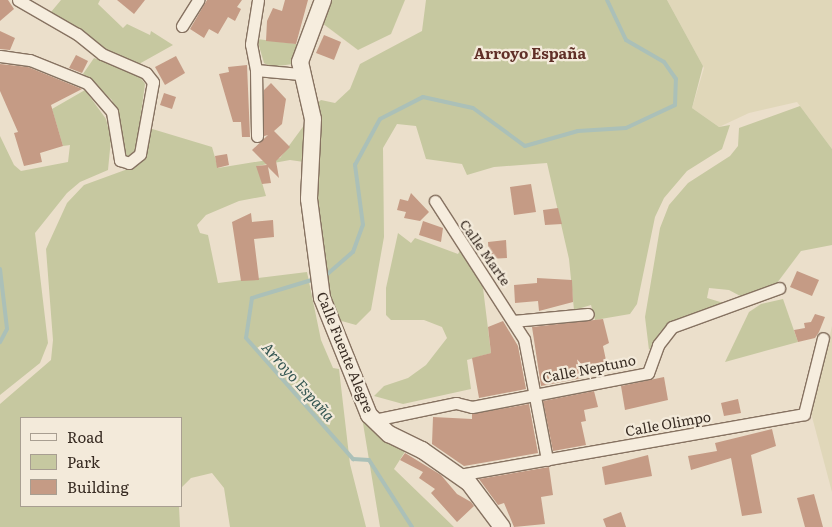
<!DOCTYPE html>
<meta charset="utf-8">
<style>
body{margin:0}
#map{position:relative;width:832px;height:527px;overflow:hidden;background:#ebdfcb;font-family:Literata,serif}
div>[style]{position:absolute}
.farmland>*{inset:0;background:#e0d7b9}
.green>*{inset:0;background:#c6c8a0}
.stream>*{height:4px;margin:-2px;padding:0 2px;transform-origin:2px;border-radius:2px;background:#abc0b8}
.building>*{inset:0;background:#c59b85}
.roads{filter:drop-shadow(1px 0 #867261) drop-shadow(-1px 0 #867261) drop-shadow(0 1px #867261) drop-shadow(0 -1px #867261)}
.street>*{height:11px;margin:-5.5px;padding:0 5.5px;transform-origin:5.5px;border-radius:5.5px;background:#f6edde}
.secondary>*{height:16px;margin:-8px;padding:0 8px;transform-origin:8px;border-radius:8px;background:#f6edde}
span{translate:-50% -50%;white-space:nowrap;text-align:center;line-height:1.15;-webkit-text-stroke:4.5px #f3eada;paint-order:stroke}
.street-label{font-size:14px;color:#382c23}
.neighbourhood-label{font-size:15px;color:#602f27;font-weight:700}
.water-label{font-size:15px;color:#345652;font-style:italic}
.legend{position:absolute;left:20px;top:417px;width:162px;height:90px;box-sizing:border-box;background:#f3eada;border:1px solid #a89e91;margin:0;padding:6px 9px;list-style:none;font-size:15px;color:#382c23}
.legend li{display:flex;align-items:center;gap:10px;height:25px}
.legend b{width:25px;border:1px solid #a89e91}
</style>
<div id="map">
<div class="farmland">
<div style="clip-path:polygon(667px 0,832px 0,832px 149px,797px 102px,749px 113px,719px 127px,692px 108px,704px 68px)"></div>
<div style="clip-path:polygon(832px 326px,832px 492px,811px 413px)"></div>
</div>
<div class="green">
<div style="clip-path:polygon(61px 0,100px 0,98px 4px,123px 28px,127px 24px,150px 35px,151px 31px,173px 45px,139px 64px,124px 58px,101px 48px,51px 12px)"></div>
<div style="clip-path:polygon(332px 0,405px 0,391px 34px,358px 50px,322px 23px)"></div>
<div style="clip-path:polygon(426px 0,667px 0,703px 66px,692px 108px,719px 127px,730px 125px,722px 149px,687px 171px,664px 198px,655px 217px,637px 304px,630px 314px,595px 320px,591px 305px,574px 310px,569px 259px,547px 163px,494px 167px,467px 175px,462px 164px,426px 159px,416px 126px,397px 124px,383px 148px,384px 237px,371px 310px,356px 325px,338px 320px,330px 300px,316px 214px,315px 105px,321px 100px,335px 103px,350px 89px,360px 64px,422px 31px)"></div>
<div style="clip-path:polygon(257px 39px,297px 44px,293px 64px,271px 67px,264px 63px)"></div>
<div style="clip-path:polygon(94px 58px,138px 74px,145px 84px,136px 150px,127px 157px,112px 100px,83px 74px)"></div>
<div style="clip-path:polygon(85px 90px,106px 119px,111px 139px,108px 170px,80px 182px,67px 193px,35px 233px,48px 343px,40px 363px,0 395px,0 136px,14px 165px,21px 171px,68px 162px,70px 145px,63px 146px,52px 109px)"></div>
<div style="clip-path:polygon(800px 106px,832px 149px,832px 245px,801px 251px,777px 283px,744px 298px,729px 290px,709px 288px,707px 298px,727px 304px,674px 321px,660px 332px,649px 350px,645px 317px,660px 228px,669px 205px,688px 183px,730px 156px,738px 146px,739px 128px)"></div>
<div style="clip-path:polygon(305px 124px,304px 162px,290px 160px,257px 166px,266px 196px,239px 201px,206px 215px,197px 225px,200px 233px,208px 235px,218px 283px,307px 272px,321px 340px,333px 368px,339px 369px,350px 464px,366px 527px,230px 527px,224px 488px,212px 473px,191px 478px,181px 488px,181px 418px,21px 418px,21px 506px,179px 506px,180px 527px,0 527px,0 404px,51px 360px,53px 340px,46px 249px,67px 203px,84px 185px,136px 166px,142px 158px,149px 128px,212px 147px,218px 168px,280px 158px)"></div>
<div style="clip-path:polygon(398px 233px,411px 243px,415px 238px,458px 254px,462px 247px,488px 285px,483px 288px,491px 353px,467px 360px,471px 389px,403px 404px,374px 396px,384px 386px,408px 378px,426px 365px,447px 338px,442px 327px,424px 320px,391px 320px,386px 315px,386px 288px)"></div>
<div style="clip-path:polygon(783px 299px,798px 342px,725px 362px,749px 312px,761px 304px)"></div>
<div style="clip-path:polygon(361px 411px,406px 450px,394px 469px,454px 527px,380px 527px)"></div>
</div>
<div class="stream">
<div style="left:0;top:269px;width:60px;rotate:83.3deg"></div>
<div style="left:7px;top:329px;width:15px;rotate:118deg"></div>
<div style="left:324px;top:277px;width:38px;rotate:-41deg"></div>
<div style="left:353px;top:252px;width:29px;rotate:-70deg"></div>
<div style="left:363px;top:225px;width:61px;rotate:-97.6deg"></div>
<div style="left:355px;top:165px;width:52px;rotate:-61.5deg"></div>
<div style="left:380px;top:119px;width:48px;rotate:-27.1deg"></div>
<div style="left:423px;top:97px;width:51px;rotate:12.4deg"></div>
<div style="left:473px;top:108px;width:64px;rotate:36.2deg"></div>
<div style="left:525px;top:146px;width:55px;rotate:-15.8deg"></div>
<div style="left:578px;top:131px;width:48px;rotate:-3.6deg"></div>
<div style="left:626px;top:128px;width:54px;rotate:-25.1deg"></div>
<div style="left:675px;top:105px;width:26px;rotate:-88deg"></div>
<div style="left:676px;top:79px;width:21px;rotate:-125deg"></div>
<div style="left:664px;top:62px;width:44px;rotate:-149.9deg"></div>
<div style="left:626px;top:40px;width:44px;rotate:-115.4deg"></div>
<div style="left:315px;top:279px;width:66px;rotate:163.2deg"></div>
<div style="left:252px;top:298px;width:40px;rotate:98.5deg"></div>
<div style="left:246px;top:338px;width:162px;rotate:48.5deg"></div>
<div style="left:353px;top:459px;width:16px;rotate:4deg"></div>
<div style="left:369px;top:460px;width:80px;rotate:57.3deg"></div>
</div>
<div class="building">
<div style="clip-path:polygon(0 0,8px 0,14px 9px,0 21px)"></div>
<div style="clip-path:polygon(117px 0,145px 0,134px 14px)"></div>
<div style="clip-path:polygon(207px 0,242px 0,237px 7px,241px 9px,235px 21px,228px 17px,218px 34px,209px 29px,204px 38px,190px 29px)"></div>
<div style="clip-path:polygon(285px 0,308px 0,296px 44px,266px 41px,267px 21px,273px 8px,282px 11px)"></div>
<div style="clip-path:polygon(0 31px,15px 38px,10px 50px,0 49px)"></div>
<div style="clip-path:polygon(324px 35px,341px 42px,334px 60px,316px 53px)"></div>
<div style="clip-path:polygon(76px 55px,88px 61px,82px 73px,69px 68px)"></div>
<div style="clip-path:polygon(176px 56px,185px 73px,165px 85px,155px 67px)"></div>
<div style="clip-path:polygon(0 64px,28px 67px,82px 89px,51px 105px,63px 146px,40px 153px,42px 162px,24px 166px,14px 133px,18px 132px,0 91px)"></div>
<div style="clip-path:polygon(247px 65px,250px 137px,242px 137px,241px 122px,233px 122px,219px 74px,229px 72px,228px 67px)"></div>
<div style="clip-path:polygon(271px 83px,286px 99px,282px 124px,274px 131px,290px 147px,276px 161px,279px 178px,268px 167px,271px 183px,262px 184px,256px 166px,267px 165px,252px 150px,268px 135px,264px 136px,264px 90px)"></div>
<div style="clip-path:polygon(164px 93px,176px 97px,172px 109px,160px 105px)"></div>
<div style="clip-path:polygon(227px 154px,229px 165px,217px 168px,215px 156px)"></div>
<div style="clip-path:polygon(531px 184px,536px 212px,514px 215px,510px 187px)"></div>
<div style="clip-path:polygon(411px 193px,429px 212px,420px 221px,404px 218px,406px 212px,397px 210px,400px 199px,408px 201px)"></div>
<div style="clip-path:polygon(558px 208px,562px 224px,545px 225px,543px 210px)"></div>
<div style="clip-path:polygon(251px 213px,252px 222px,273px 220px,274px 237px,254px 239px,259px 280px,241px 281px,232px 222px)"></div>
<div style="clip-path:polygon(423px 221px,443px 228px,441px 242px,419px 235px)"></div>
<div style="clip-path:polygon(506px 240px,507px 258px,489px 259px,488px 242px)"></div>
<div style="clip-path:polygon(797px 271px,819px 280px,812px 296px,790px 287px)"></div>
<div style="clip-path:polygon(537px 278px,572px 280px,573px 302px,539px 311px,538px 301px,515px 303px,514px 285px,537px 283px)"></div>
<div style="clip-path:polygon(815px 314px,825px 317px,819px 332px,815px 338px,798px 342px,794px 330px,805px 328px,804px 323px,811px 322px)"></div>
<div style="clip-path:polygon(603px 319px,609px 343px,603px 346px,607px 365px,581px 370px,582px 378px,541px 386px,532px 327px)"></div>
<div style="clip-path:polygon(503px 321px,518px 346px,526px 389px,479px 398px,472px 358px,491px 353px,488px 327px)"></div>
<div style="clip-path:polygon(664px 377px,668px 400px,625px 410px,621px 386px)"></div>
<div style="clip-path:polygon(594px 391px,598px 407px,584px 410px,586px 421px,581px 422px,586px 445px,553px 451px,543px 401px)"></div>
<div style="clip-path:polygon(738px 399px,741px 413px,724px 416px,721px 403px)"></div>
<div style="clip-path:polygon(529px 404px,538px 453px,464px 466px,432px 444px,433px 417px,472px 419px,472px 414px)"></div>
<div style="clip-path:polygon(772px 429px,776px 446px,751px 455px,762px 513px,742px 516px,731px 458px,691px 470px,688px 456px,717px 451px,715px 443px)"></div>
<div style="clip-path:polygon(405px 453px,441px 475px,457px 494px,471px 502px,474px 506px,457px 522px,431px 493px,435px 489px,419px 478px,423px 472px,400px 460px)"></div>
<div style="clip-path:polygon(648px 455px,652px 476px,605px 485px,602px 467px)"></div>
<div style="clip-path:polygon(549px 467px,553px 495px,541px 497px,545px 524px,514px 527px,504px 503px,498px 505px,479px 479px)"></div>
<div style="clip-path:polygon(814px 494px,823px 527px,805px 527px,797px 498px)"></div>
<div style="clip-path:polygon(621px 512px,626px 527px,606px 527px,603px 519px)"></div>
</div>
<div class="roads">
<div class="street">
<div style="left:258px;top:0;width:45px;rotate:99deg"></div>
<div style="left:251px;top:44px;width:26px;rotate:79deg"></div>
<div style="left:256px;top:70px;width:44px;rotate:5.2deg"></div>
<div style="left:182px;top:26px;width:31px;rotate:-58deg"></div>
<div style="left:0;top:56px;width:30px;rotate:8deg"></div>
<div style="left:30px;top:60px;width:61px;rotate:22deg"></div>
<div style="left:87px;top:83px;width:38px;rotate:49deg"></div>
<div style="left:112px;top:112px;width:49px;rotate:80.5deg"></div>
<div style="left:120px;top:160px;width:9px;rotate:18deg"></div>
<div style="left:129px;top:163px;width:14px;rotate:-39deg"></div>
<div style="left:140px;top:154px;width:73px;rotate:-79.8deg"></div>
<div style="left:153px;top:82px;width:11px;rotate:-128deg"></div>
<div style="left:146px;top:73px;width:48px;rotate:-156.6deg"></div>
<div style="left:102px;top:54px;width:32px;rotate:-141deg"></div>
<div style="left:77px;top:34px;width:68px;rotate:-150deg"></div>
<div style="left:256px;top:70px;width:66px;rotate:89.1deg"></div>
<div style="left:435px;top:201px;width:164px;rotate:57.2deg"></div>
<div style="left:524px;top:339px;width:123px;rotate:79.2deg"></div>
<div style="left:513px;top:321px;width:75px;rotate:-5.3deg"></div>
<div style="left:374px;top:420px;width:84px;rotate:-11.7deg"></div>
<div style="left:456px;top:403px;width:16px;rotate:14deg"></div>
<div style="left:472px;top:407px;width:179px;rotate:-10.9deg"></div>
<div style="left:648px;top:373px;width:30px;rotate:-70deg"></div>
<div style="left:658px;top:345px;width:23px;rotate:-52deg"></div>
<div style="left:672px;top:327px;width:114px;rotate:-20deg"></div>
<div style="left:459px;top:475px;width:350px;rotate:-10deg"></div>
<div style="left:804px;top:414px;width:78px;rotate:-76deg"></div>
</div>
<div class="secondary">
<div style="left:323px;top:0;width:66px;rotate:110.4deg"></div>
<div style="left:300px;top:62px;width:58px;rotate:77.2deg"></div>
<div style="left:313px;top:119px;width:80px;rotate:92.9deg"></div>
<div style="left:309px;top:199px;width:100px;rotate:82.5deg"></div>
<div style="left:322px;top:298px;width:126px;rotate:68.1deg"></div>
<div style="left:369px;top:415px;width:28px;rotate:44deg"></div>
<div style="left:389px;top:434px;width:37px;rotate:26deg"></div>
<div style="left:422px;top:450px;width:57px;rotate:35.1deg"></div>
<div style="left:469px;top:483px;width:55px;rotate:53.1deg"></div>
</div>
</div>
<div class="street-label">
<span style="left:486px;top:252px;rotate:55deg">Calle Marte</span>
<span style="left:346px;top:352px;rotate:68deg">Calle Fuente Alegre</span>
<span style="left:589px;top:368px;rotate:-11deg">Calle Neptuno</span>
<span style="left:668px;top:423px;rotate:-10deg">Calle Olimpo</span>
</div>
<div class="neighbourhood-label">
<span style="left:530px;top:53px">Arroyo España</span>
</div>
<div class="water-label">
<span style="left:299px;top:381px;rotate:48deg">Arroyo España</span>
</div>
<ul class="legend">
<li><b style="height:6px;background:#f6edde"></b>Road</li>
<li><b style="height:14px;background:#c6c8a0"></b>Park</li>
<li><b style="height:14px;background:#c59b85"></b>Building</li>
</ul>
</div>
